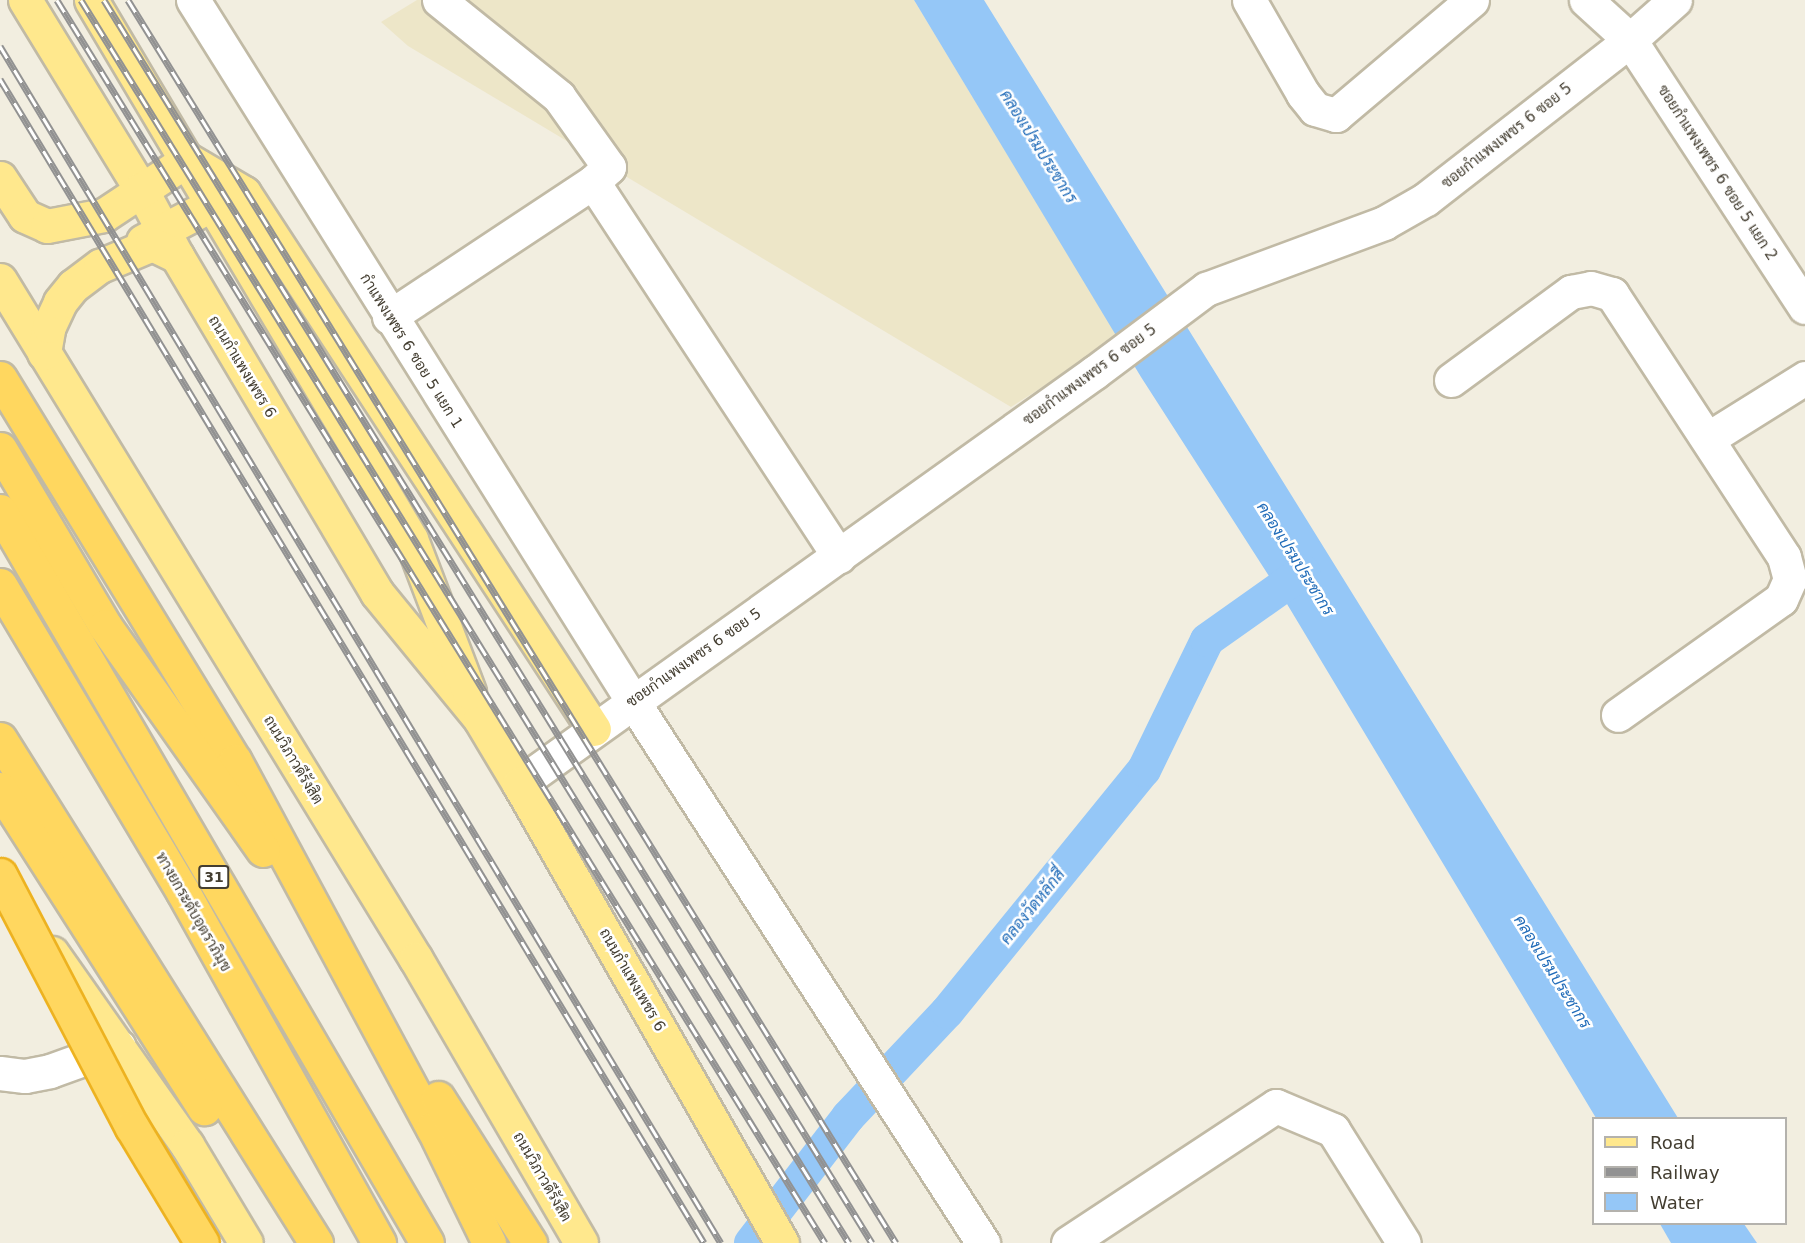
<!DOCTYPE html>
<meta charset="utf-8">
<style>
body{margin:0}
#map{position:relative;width:1805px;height:1243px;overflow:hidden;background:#f2eee0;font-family:"DejaVu Sans",Sarabun,sans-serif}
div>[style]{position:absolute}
.education>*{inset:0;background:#ede6c8}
.water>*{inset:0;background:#95c7f7}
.canal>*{height:34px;margin:-17px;padding:0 17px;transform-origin:17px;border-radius:17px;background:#95c7f7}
.roads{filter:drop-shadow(2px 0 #c1baa5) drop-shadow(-2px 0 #c1baa5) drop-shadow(0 2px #c1baa5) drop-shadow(0 -2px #c1baa5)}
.minor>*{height:33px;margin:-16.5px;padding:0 16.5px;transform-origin:16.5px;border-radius:16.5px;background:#fff}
.major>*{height:33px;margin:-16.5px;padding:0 16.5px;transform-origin:16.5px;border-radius:16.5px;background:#ffe88d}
.highway>*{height:33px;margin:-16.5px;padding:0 16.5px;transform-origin:16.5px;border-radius:16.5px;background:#ffd75f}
.rail>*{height:7px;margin-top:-3.5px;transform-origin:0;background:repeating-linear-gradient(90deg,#fff 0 14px,#929292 0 28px);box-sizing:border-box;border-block:2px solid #929292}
.bridges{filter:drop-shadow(2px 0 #edb220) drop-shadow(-2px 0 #edb220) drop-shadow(0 2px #edb220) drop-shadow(0 -2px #edb220)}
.highway-bridge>*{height:33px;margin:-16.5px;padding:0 16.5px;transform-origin:16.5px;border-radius:16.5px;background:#ffd75f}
span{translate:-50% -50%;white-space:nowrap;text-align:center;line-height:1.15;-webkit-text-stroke:5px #fff;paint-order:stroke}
.shield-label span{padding:2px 4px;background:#fff;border:2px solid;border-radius:4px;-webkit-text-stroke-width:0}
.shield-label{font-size:14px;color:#443e31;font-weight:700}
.street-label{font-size:15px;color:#443e31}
.water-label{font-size:16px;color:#216cb9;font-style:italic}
.legend{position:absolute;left:1592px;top:1117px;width:195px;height:108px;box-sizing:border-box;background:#fff;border:2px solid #b4b2ad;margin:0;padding:8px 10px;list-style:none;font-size:18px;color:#443e31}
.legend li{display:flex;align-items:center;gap:12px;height:30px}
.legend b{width:30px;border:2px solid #b4b2ad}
</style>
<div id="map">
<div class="education">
<div style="clip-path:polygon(417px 0,914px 0,1119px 339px,1011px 407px,408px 46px,381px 22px)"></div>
</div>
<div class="water">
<div style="clip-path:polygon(914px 0,984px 0,1678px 1118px,1596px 1118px,1287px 604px,1141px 377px)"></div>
<div style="clip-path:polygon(1660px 1224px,1744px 1224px,1757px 1243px,1671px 1243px)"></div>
</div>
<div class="canal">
<div style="left:751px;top:1243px;width:159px;rotate:-52.4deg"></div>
<div style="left:848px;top:1117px;width:144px;rotate:-46.7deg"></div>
<div style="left:947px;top:1012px;width:312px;rotate:-50.9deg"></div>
<div style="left:1144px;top:770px;width:144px;rotate:-64.1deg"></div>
<div style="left:1207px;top:640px;width:118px;rotate:-35.3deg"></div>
</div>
<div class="roads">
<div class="minor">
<div style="left:193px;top:0;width:826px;rotate:57.91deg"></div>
<div style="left:632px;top:700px;width:647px;rotate:57.12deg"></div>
<div style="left:439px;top:0;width:154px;rotate:38.9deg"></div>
<div style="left:559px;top:97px;width:86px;rotate:54.5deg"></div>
<div style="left:609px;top:167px;width:22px;rotate:137deg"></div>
<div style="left:1249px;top:0;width:108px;rotate:60.1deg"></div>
<div style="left:1303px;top:94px;width:19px;rotate:51deg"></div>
<div style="left:1315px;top:109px;width:22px;rotate:16deg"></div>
<div style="left:1336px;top:115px;width:178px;rotate:-40.2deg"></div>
<div style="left:1586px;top:0;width:59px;rotate:42.3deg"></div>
<div style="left:1630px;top:40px;width:319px;rotate:56.8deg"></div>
<div style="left:389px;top:317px;width:245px;rotate:-33.5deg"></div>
<div style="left:593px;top:182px;width:448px;rotate:56.7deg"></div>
<div style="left:1451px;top:380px;width:149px;rotate:-36.3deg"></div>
<div style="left:1571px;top:292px;width:20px;rotate:-11deg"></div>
<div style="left:1591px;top:288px;width:22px;rotate:16deg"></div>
<div style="left:1612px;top:294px;width:314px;rotate:56.8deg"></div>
<div style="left:1784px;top:557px;width:23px;rotate:75deg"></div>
<div style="left:1790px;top:579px;width:22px;rotate:114deg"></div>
<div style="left:1781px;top:599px;width:200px;rotate:144.6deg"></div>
<div style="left:1709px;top:438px;width:113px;rotate:-32deg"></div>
<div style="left:519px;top:784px;width:708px;rotate:-35.58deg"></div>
<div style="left:1095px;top:372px;width:139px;rotate:-36.8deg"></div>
<div style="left:1206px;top:289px;width:190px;rotate:-20.3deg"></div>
<div style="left:1384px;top:223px;width:48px;rotate:-29.7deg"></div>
<div style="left:1426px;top:199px;width:259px;rotate:-37.9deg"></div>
<div style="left:1630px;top:40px;width:60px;rotate:-41.6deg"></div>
<div style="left:0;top:1073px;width:25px;rotate:7deg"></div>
<div style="left:25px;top:1076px;width:25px;rotate:-11deg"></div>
<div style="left:50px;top:1071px;width:73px;rotate:-19.9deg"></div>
<div style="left:1068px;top:1243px;width:249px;rotate:-33.4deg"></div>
<div style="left:1276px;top:1106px;width:62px;rotate:22.8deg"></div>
<div style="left:1333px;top:1130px;width:133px;rotate:57.9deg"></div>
</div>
<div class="major">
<div style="left:25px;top:0;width:222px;rotate:58.5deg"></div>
<div style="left:141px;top:189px;width:76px;rotate:61.8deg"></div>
<div style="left:177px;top:256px;width:392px;rotate:59.3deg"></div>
<div style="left:377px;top:593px;width:163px;rotate:50.7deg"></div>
<div style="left:480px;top:719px;width:76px;rotate:59deg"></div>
<div style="left:519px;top:784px;width:529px;rotate:60.19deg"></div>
<div style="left:91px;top:0;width:627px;rotate:59.3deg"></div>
<div style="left:411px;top:539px;width:164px;rotate:69.2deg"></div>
<div style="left:188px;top:160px;width:65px;rotate:30.5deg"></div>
<div style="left:244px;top:193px;width:640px;rotate:56.86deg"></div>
<div style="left:0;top:178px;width:45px;rotate:56.7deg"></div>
<div style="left:25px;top:216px;width:24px;rotate:24deg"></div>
<div style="left:47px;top:226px;width:58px;rotate:-10.9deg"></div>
<div style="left:104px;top:215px;width:100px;rotate:-33.5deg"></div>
<div style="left:143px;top:241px;width:79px;rotate:-27.9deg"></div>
<div style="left:0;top:280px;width:796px;rotate:58.51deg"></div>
<div style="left:416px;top:959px;width:328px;rotate:59.8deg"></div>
<div style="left:44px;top:353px;width:27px;rotate:-80deg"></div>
<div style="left:49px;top:326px;width:26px;rotate:-65deg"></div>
<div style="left:60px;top:302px;width:21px;rotate:-51deg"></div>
<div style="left:73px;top:286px;width:34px;rotate:-37deg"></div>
<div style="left:100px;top:266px;width:56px;rotate:-22.9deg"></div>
<div style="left:152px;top:244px;width:28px;rotate:26deg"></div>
<div style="left:52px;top:953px;width:235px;rotate:54.9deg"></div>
<div style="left:187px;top:1145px;width:114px;rotate:59deg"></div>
</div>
<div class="highway">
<div style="left:0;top:378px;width:449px;rotate:58.5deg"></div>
<div style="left:235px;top:761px;width:417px;rotate:61.7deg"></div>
<div style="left:433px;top:1128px;width:128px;rotate:64deg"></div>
<div style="left:0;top:449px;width:206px;rotate:59.3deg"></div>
<div style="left:105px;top:626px;width:274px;rotate:54.8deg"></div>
<div style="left:0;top:511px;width:847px;rotate:59.74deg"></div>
<div style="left:0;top:585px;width:357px;rotate:59.2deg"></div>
<div style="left:183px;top:892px;width:402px;rotate:60.8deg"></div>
<div style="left:0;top:739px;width:595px;rotate:57.91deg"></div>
<div style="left:0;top:789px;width:379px;rotate:57.4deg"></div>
<div style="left:438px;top:1098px;width:172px;rotate:57.6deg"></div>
</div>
</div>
<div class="rail">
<div style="left:57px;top:0;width:1461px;rotate:58.29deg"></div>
<div style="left:81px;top:0;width:1461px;rotate:58.29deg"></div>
<div style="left:104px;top:0;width:1461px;rotate:58.29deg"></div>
<div style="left:128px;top:0;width:1461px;rotate:58.29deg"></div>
<div style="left:0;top:46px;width:1397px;rotate:58.94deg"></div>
<div style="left:0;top:79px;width:1360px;rotate:58.83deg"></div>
</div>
<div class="bridges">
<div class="highway-bridge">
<div style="left:0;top:875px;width:284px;rotate:62.4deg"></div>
<div style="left:132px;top:1127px;width:135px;rotate:58.9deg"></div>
</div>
</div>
<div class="shield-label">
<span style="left:214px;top:877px">31</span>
</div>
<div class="street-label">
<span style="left:1507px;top:136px;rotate:-38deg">ซอยกำแพงเพชร 6 ซอย 5</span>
<span style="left:1717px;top:173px;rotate:57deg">ซอยกำแพงเพชร 6 ซอย 5 แยก 2</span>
<span style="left:411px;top:351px;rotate:58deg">กำแพงเพชร 6 ซอย 5 แยก 1</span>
<span style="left:242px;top:367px;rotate:59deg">ถนนกำแพงเพชร 6</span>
<span style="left:1090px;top:375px;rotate:-36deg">ซอยกำแพงเพชร 6 ซอย 5</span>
<span style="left:694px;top:658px;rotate:-35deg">ซอยกำแพงเพชร 6 ซอย 5</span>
<span style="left:293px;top:760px;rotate:59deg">ถนนวิภาวดีรังสิต</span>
<span style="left:193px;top:912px;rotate:60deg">ทางยกระดับอุตราภิมุข</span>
<span style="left:632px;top:980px;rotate:60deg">ถนนกำแพงเพชร 6</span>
<span style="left:542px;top:1177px;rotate:60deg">ถนนวิภาวดีรังสิต</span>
</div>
<div class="water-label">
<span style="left:1038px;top:147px;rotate:58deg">คลองเปรมประชากร</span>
<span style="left:1295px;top:559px;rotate:58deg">คลองเปรมประชากร</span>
<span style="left:1033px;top:907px;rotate:-51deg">คลองวัดหลักสี่</span>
<span style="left:1552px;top:972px;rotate:58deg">คลองเปรมประชากร</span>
</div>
<ul class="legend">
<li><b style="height:8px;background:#ffe88d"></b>Road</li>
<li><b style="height:8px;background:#929292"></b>Railway</li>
<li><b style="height:16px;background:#95c7f7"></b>Water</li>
</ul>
</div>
